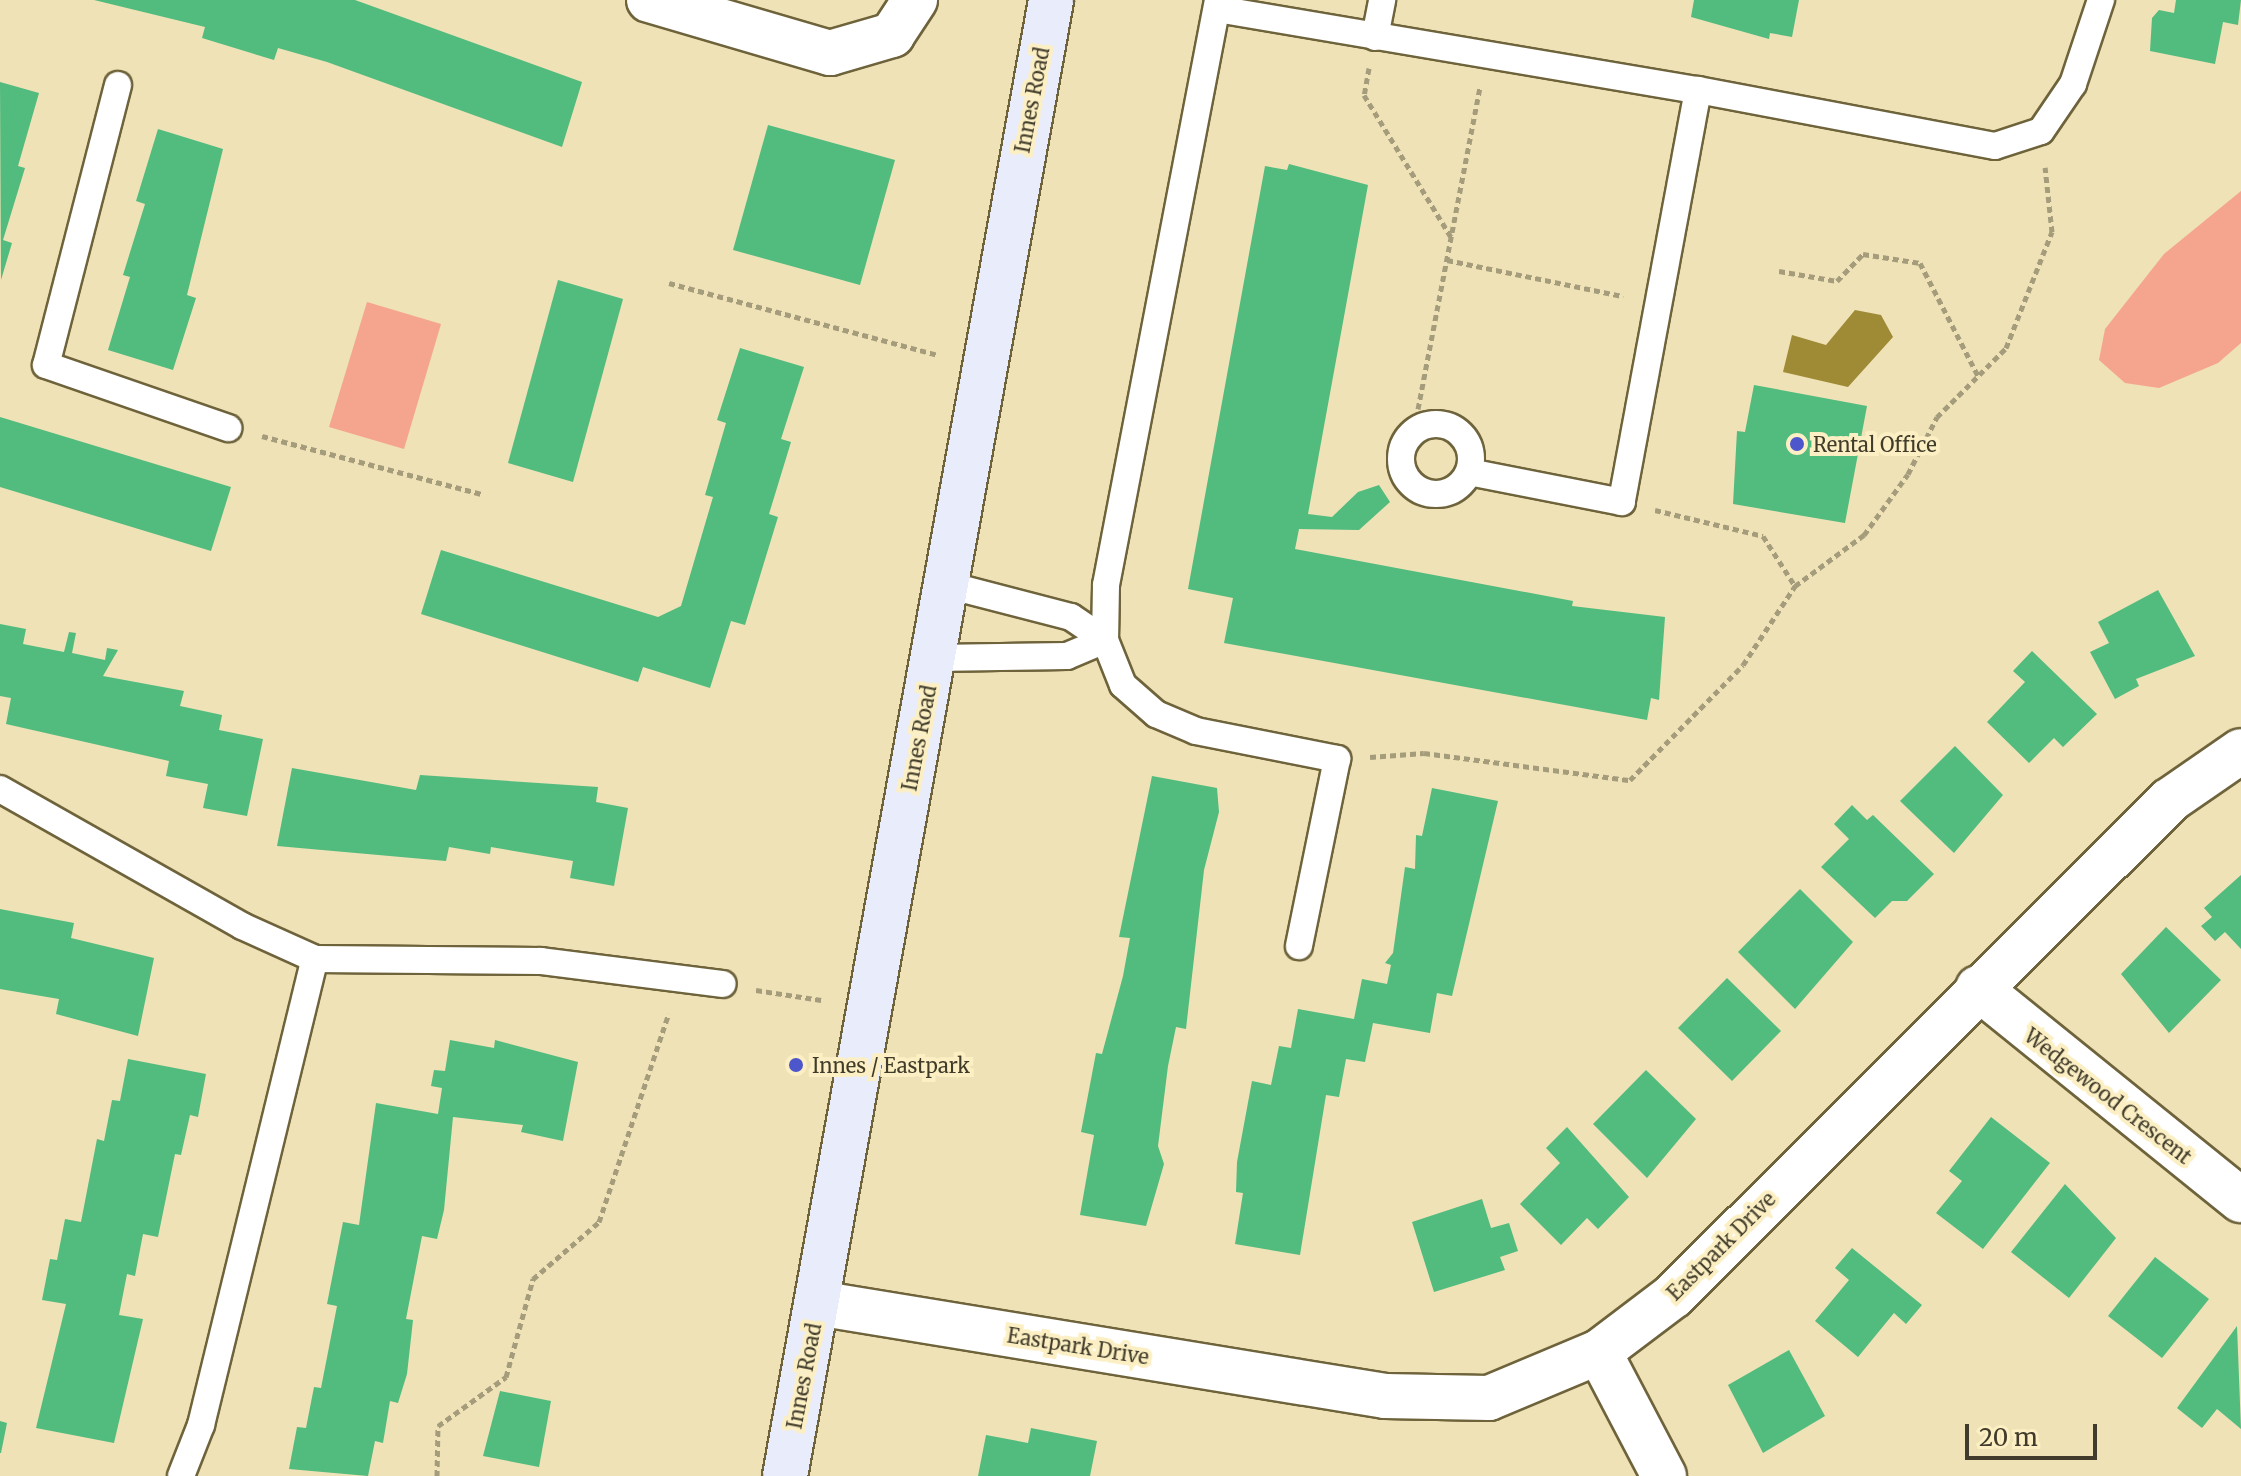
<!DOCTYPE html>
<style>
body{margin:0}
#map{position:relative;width:2241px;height:1476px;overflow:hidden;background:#eee2b6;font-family:Merriweather,serif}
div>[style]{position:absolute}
.green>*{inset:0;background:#f5a48e}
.water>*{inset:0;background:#9f8a35}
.building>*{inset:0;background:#52bb7e}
.path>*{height:5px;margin-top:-2.5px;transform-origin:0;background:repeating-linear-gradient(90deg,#a59c7c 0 6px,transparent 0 10px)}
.roads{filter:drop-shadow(2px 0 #6e633b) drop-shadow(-2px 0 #6e633b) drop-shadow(0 2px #6e633b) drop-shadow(0 -2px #6e633b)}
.lane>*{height:26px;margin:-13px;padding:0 13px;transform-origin:13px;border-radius:13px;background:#fff}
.lane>.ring{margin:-13px;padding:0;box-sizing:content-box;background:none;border:26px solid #fff;border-radius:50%}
.street>*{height:44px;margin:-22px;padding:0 22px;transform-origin:22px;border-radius:22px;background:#fff}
.secondary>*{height:44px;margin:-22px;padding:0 22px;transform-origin:22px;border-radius:22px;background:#e9ecfb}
.dots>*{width:22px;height:22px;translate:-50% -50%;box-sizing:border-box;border:4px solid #fbefc3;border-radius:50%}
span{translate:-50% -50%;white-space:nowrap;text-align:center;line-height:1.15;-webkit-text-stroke:8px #fbefc3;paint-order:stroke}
.street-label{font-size:20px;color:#403b2a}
.poi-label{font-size:20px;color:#403b2a}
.left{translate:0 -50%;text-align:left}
.scale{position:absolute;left:1965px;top:1424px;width:132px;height:36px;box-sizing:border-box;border:4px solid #403b2a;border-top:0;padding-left:10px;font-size:24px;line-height:28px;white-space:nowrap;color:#403b2a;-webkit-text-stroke:6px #fbefc3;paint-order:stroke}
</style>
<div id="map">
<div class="green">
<div style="clip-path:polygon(2241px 191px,2241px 343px,2218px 363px,2159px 388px,2125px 383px,2099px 360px,2105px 329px,2164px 254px)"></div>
<div style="clip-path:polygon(367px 302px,441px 324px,404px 449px,329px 427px)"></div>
</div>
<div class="water">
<div style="clip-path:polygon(1855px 310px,1881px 315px,1893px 337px,1848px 387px,1783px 372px,1792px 335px,1826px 345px)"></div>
</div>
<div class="building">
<div style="clip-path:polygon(94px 0,355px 0,582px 82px,562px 147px,327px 62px,278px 48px,274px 60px,202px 38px,205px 27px)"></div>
<div style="clip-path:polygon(1694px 0,1799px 0,1792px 37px,1770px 33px,1769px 39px,1691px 17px)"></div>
<div style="clip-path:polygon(2176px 0,2241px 0,2238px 25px,2223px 22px,2215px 64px,2150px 51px,2152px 18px,2159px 10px,2174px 13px)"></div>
<div style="clip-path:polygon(0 82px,39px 93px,18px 166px,25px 168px,3px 240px,12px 243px,1px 280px)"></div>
<div style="clip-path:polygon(768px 125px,895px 160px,860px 285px,733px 250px)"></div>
<div style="clip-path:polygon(158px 129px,223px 149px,187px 295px,196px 298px,173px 370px,108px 350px,130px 277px,123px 275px,145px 204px,136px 201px)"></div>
<div style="clip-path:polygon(1289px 164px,1368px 185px,1308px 514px,1332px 517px,1358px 492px,1379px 485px,1390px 502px,1359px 530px,1299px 529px,1295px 549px,1573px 601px,1572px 606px,1665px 617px,1659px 700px,1651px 698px,1647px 720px,1224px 643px,1233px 598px,1188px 589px,1265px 166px,1287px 170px)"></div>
<div style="clip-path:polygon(558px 280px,623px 299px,573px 482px,508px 463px)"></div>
<div style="clip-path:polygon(740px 348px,804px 367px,781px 439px,791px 442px,769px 514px,778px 517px,745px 625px,731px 621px,710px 688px,643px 667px,638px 682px,421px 614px,441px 550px,658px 617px,681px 606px,713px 497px,705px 495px,726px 423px,717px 420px)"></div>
<div style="clip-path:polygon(1754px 385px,1867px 406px,1845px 523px,1733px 504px,1737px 431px,1745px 432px)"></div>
<div style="clip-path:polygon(0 417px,231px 487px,211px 551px,0 487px)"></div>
<div style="clip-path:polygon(2158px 590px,2195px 656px,2136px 679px,2139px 686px,2115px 699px,2090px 652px,2109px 643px,2098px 622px)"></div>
<div style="clip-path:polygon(0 624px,26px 629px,23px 644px,64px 652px,69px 632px,76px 633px,72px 653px,105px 660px,107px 648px,118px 650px,103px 676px,184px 691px,180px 706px,222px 715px,219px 730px,263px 739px,247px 816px,203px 808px,208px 784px,166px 776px,169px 761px,6px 724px,11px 698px,0 696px)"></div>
<div style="clip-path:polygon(2032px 651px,2097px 714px,2063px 747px,2054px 738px,2029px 763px,1987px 722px,2025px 682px,2013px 671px)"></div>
<div style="clip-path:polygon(1955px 746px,2003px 795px,1954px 853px,1900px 801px)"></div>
<div style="clip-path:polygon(292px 768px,416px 790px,420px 775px,598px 787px,596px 802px,628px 808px,614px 886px,570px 878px,573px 861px,491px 847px,490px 854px,449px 847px,446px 861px,277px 846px)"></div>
<div style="clip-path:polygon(1152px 776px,1217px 788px,1219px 812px,1204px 870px,1186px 1029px,1176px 1027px,1168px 1066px,1158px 1146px,1164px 1164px,1146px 1226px,1080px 1215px,1094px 1135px,1081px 1132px,1096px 1053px,1102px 1054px,1123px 976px,1130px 938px,1119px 937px)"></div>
<div style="clip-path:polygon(1432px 788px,1498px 801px,1452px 996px,1437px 993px,1430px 1033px,1373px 1023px,1365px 1062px,1346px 1059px,1339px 1097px,1326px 1095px,1300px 1255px,1235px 1244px,1243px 1193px,1236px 1192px,1237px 1162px,1252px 1081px,1271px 1085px,1279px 1046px,1291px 1048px,1298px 1009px,1354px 1019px,1362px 979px,1387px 984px,1391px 965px,1385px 963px,1393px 953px,1405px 867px,1415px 869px,1416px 835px,1422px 836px)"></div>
<div style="clip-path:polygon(1852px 805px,1867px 820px,1873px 815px,1934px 874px,1907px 901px,1892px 901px,1875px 918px,1821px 867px,1849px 839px,1834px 824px)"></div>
<div style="clip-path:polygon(2241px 875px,2241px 949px,2225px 932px,2215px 941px,2201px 926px,2212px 917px,2204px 908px)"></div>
<div style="clip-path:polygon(1800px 889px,1853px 942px,1795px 1009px,1738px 952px)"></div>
<div style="clip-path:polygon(0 909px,74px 923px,71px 938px,154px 958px,138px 1036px,56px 1014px,59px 999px,0 989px)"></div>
<div style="clip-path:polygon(2166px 927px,2221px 980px,2169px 1033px,2121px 974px)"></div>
<div style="clip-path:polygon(1727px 978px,1781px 1031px,1732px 1081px,1678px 1028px)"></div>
<div style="clip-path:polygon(450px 1040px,494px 1048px,495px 1040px,578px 1062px,563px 1141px,521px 1132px,523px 1125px,453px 1117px,444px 1210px,437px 1239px,422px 1236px,406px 1319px,413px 1320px,407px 1374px,398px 1403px,390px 1401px,383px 1443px,375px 1441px,368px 1476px,289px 1469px,297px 1427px,306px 1428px,314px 1387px,321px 1388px,337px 1306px,327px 1304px,343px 1222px,359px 1225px,376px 1103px,438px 1114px,442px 1088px,431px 1086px,434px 1070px,445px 1071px)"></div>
<div style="clip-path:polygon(128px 1059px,206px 1074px,198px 1117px,190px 1115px,181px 1155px,175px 1154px,158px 1237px,143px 1234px,135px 1276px,127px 1274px,119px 1315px,143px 1319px,114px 1443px,36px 1428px,66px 1304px,42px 1300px,50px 1259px,57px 1260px,65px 1219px,81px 1222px,97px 1139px,104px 1141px,112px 1100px,120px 1101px)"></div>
<div style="clip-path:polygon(1646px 1070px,1696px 1119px,1647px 1178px,1593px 1124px)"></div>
<div style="clip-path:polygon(1991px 1117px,2050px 1163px,1983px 1249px,1936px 1213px,1962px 1181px,1949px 1171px)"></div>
<div style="clip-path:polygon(1567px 1127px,1629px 1197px,1598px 1229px,1587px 1218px,1561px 1245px,1520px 1204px,1560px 1163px,1546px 1148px)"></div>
<div style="clip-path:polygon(2065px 1184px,2116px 1238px,2069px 1298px,2011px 1252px)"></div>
<div style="clip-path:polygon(1482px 1199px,1491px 1228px,1509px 1223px,1518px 1251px,1500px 1257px,1505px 1270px,1434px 1292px,1412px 1222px)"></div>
<div style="clip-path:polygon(1852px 1248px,1922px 1305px,1906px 1324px,1894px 1313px,1858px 1357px,1815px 1321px,1849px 1280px,1835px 1268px)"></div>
<div style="clip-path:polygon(2155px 1257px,2209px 1299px,2162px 1358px,2108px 1316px)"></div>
<div style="clip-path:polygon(2237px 1326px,2241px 1429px,2217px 1409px,2202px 1428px,2177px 1408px)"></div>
<div style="clip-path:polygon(1789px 1350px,1825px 1416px,1763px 1453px,1728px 1385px)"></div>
<div style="clip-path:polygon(500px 1391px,551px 1401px,539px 1467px,483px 1456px)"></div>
<div style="clip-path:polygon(0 1421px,7px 1423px,1px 1453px,0 1453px)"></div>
<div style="clip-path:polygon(1031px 1428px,1097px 1441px,1090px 1476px,978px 1476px,986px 1435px,1028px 1443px)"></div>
</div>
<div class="path">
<div style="left:1369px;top:68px;width:27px;rotate:100deg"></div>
<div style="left:1364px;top:95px;width:167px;rotate:58.5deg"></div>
<div style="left:1447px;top:260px;width:180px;rotate:11.6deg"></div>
<div style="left:1779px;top:271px;width:59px;rotate:9.8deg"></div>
<div style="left:1837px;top:281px;width:37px;rotate:-46deg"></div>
<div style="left:1863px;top:254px;width:58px;rotate:9deg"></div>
<div style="left:1920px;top:263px;width:127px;rotate:62.8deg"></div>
<div style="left:669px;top:283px;width:278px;rotate:15deg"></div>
<div style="left:1422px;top:427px;width:18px;rotate:-103deg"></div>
<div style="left:1418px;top:409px;width:329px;rotate:-79.1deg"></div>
<div style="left:262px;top:436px;width:228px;rotate:14.8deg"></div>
<div style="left:1655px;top:510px;width:111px;rotate:13.5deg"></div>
<div style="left:1763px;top:536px;width:59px;rotate:57.4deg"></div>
<div style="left:1370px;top:757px;width:54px;rotate:-4.2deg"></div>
<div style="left:1424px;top:753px;width:208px;rotate:7.5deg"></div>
<div style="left:1630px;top:780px;width:161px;rotate:-45.5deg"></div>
<div style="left:1743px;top:665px;width:95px;rotate:-56.6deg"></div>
<div style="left:1795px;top:586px;width:86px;rotate:-36.5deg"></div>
<div style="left:1864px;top:535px;width:75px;rotate:-54.2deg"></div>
<div style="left:1908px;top:474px;width:64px;rotate:-63deg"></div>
<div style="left:1937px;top:417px;width:98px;rotate:-45deg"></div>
<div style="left:2006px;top:348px;width:125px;rotate:-68.4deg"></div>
<div style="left:2052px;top:232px;width:65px;rotate:-96.1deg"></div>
<div style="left:756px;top:990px;width:66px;rotate:8.7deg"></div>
<div style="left:437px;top:1476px;width:50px;rotate:-88.9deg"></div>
<div style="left:438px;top:1426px;width:84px;rotate:-35.8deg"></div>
<div style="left:506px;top:1377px;width:102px;rotate:-74.6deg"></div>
<div style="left:533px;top:1279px;width:87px;rotate:-40.8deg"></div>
<div style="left:599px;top:1222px;width:220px;rotate:-71.5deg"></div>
</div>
<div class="roads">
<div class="lane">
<div style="left:1218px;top:0;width:596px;rotate:100.84deg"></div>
<div style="left:1106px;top:585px;width:55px;rotate:91deg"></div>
<div style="left:1105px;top:640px;width:48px;rotate:68.2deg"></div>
<div style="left:1123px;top:685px;width:44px;rotate:41.3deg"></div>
<div style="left:1156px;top:714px;width:43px;rotate:23deg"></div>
<div style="left:1196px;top:731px;width:144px;rotate:11.2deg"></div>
<div style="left:1337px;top:759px;width:191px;rotate:101.5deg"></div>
<div style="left:1217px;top:9px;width:488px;rotate:9.6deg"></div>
<div style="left:1698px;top:90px;width:419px;rotate:100.5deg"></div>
<div style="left:1622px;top:502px;width:156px;rotate:-168.9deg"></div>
<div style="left:1375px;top:37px;width:38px;rotate:-79deg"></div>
<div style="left:118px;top:85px;width:289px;rotate:104.4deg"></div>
<div style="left:46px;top:365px;width:193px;rotate:19.1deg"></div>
<div style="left:1698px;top:90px;width:302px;rotate:10.7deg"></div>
<div style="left:1995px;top:146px;width:48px;rotate:-18.1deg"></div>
<div style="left:2041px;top:131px;width:57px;rotate:-55.8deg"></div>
<div style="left:2073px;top:84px;width:89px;rotate:-71.6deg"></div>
<div class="ring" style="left:1401px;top:424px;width:44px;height:44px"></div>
<div style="left:934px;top:658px;width:133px;rotate:-0.9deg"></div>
<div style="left:1067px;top:656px;width:41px;rotate:-22.8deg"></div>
<div style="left:1105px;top:640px;width:41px;rotate:-145.9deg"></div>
<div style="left:1071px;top:617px;width:128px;rotate:-165.5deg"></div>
<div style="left:0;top:789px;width:278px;rotate:29.5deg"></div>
<div style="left:242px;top:926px;width:80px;rotate:24.3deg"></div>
<div style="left:315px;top:959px;width:226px;rotate:0.5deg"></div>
<div style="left:541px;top:961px;width:183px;rotate:7.2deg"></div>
<div style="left:181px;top:1476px;width:55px;rotate:-68.6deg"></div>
<div style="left:201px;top:1425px;width:480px;rotate:-76.3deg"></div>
</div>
<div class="street">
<div style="left:649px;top:0;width:189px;rotate:16.3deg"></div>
<div style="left:830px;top:53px;width:65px;rotate:-16.2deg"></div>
<div style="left:892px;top:35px;width:42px;rotate:-56.7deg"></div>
<div style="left:1978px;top:988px;width:338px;rotate:38.9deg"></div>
<div style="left:817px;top:1303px;width:576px;rotate:9.3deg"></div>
<div style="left:1385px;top:1396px;width:104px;rotate:1.1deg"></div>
<div style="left:1489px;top:1398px;width:119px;rotate:-22.7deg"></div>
<div style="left:1599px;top:1352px;width:93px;rotate:-37.1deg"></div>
<div style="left:1673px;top:1296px;width:702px;rotate:-44.94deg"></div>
<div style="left:2170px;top:800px;width:86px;rotate:-34.6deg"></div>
<div style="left:1599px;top:1352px;width:140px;rotate:62.3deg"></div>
</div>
<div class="secondary">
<div style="left:785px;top:1476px;width:1500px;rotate:-79.78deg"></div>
</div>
</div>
<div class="dots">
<div style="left:1797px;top:444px;background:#4e56cc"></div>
<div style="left:796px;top:1065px;background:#4e56cc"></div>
</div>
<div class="street-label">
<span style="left:1032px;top:100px;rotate:-79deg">Innes Road</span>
<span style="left:919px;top:738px;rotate:-79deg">Innes Road</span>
<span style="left:2108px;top:1096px;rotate:38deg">Wedgewood Crescent</span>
<span style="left:1721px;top:1246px;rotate:-45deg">Eastpark Drive</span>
<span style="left:1078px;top:1346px;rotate:9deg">Eastpark Drive</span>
<span style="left:804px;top:1376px;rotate:-79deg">Innes Road</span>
</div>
<div class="poi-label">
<span class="left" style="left:1813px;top:444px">Rental Office</span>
<span class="left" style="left:812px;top:1065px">Innes / Eastpark</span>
</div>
<div class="scale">20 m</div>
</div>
